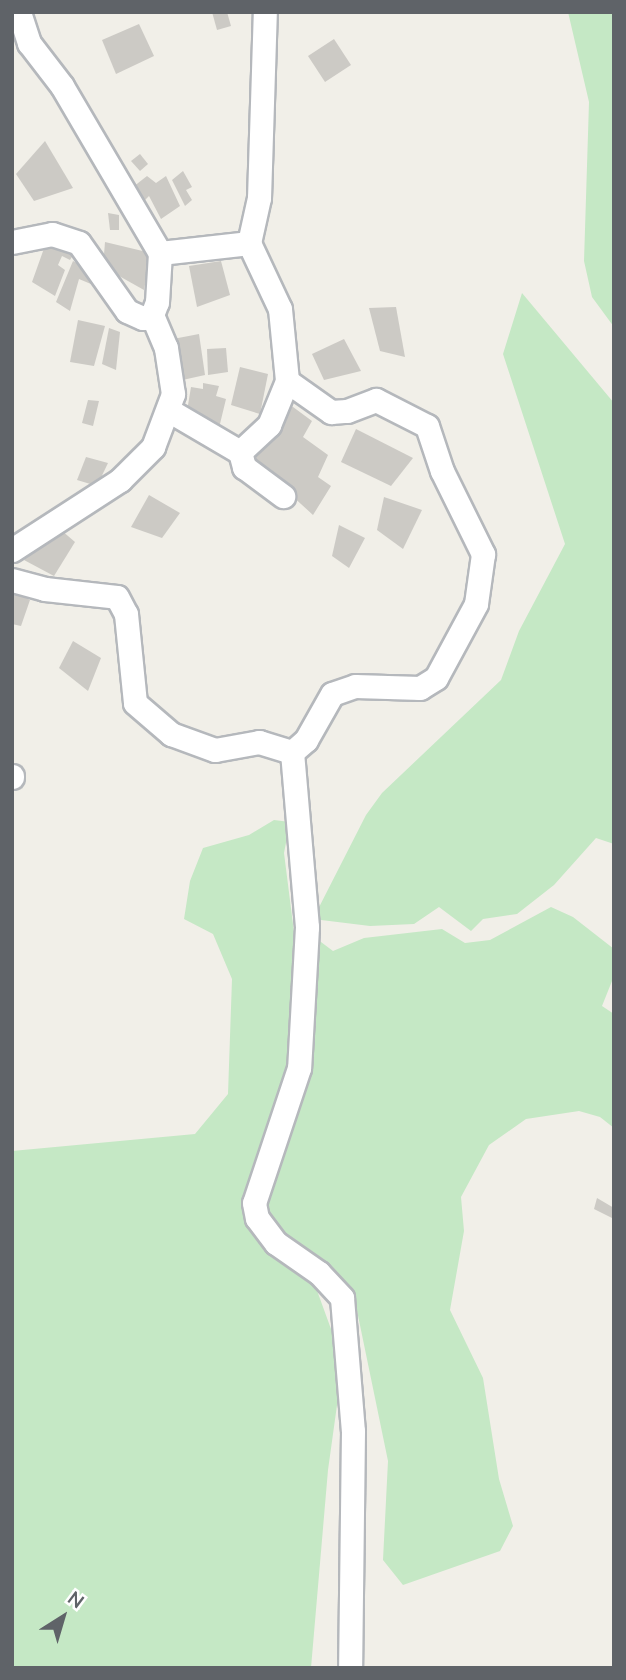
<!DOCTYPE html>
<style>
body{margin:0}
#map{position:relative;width:626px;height:1680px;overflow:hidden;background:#f1efe8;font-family:"Nunito Sans",sans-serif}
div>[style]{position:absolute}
.green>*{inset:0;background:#c5e8c5}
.building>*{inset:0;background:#cccac5}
.roads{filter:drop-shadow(2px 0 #b5b8bc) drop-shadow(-2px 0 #b5b8bc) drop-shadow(0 2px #b5b8bc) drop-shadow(0 -2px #b5b8bc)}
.minor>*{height:23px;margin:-11.5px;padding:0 11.5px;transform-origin:11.5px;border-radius:11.5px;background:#fff}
span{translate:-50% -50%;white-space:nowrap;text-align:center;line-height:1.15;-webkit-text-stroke:6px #fff;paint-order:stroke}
.frame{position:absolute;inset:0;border:14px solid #5f6368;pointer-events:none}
.north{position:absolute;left:28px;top:1582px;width:70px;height:70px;-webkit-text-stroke:5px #fff;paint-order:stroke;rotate:37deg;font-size:19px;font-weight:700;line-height:28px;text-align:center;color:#5f6368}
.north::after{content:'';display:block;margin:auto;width:24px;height:32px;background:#5f6368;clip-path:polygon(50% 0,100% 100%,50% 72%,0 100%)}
</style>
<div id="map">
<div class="green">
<div style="clip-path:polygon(568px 12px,614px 12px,614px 327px,592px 297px,584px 261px,589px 102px)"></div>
<div style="clip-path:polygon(522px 293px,614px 403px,614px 844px,596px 838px,554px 885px,517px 914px,483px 919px,471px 931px,439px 907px,414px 924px,370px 926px,313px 919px,366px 815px,382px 793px,501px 680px,519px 631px,565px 544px,503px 354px)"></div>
<div style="clip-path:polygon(274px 820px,290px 822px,284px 853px,295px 940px,286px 1085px,254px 1231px,315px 1285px,343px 1362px,328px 1470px,311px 1668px,12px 1668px,12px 1151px,195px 1134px,228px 1094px,232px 979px,213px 934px,184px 919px,190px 881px,203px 848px,249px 835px)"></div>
<div style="clip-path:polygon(551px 907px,573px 917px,614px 949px,614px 976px,602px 1006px,614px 1014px,614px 1128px,600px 1117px,579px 1111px,526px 1119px,489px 1145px,461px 1197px,464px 1231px,450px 1310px,483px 1378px,499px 1479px,513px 1526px,500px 1551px,403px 1585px,383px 1560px,388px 1461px,355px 1301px,325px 1266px,273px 1229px,258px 1206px,313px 936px,333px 951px,364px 938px,442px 929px,465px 943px,490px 940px)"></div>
</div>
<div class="building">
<div style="clip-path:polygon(212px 12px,227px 12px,231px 26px,217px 30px)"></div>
<div style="clip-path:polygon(139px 24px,154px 56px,116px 74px,102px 40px)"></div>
<div style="clip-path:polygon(334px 39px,351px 65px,325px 82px,308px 56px)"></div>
<div style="clip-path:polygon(45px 141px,73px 188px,34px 201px,16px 174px)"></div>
<div style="clip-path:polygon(140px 154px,148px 164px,140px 171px,131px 161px)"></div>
<div style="clip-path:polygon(183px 171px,192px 187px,186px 190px,192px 200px,185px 206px,172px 180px)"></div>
<div style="clip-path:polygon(147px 176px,156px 183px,166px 176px,180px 206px,161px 219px,149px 196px,142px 203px,133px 187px)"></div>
<div style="clip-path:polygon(108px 213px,119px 215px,119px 230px,110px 230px)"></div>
<div style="clip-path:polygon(47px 240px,75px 252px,70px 260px,62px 256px,58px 265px,65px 270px,55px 296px,32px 282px)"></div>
<div style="clip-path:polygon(105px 242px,151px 253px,144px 290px,103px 267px)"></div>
<div style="clip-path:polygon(73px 261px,99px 275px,98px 287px,79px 279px,70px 311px,56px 302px)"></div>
<div style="clip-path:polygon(221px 261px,230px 295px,197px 307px,189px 266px)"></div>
<div style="clip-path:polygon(396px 307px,405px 357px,380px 351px,369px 308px)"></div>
<div style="clip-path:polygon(78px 320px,105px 326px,94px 366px,70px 362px)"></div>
<div style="clip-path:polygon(109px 328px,120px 332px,116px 370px,102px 364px)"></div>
<div style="clip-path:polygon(199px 334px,205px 375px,178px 381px,173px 339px)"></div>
<div style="clip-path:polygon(344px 339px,361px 371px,324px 380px,312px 354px)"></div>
<div style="clip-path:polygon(226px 348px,228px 372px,208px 375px,207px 349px)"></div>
<div style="clip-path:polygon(240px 367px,268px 374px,260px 414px,231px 405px)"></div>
<div style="clip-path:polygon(203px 383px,219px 386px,216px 396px,226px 399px,219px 428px,186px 417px,191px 387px,203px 389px)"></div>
<div style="clip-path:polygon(88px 400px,99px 401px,93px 426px,82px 423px)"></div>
<div style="clip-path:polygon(289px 404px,312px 421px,303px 437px,328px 455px,318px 477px,331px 486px,313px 515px,253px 460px)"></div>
<div style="clip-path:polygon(356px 429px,413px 458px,391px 486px,341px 462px)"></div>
<div style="clip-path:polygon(86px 457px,108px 463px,97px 486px,77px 480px)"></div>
<div style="clip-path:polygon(149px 495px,180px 513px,162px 538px,131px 527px)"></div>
<div style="clip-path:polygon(384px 497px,422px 510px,403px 549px,377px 530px)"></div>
<div style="clip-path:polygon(339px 525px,365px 538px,349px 568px,332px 556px)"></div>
<div style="clip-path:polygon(61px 530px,75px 542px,54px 576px,24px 560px)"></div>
<div style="clip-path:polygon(12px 591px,30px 600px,21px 626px,12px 624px)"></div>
<div style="clip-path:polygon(73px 641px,101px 658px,88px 691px,59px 668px)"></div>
<div style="clip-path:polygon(597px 1198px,614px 1208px,614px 1219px,594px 1209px)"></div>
</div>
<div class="roads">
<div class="minor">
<div style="left:19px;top:12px;width:33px;rotate:72deg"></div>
<div style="left:29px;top:43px;width:54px;rotate:52.5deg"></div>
<div style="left:62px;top:86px;width:194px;rotate:59.6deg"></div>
<div style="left:12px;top:242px;width:41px;rotate:-11.3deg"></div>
<div style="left:52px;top:234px;width:28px;rotate:18deg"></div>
<div style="left:79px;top:243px;width:83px;rotate:54.8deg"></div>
<div style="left:127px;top:311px;width:17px;rotate:24deg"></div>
<div style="left:143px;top:318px;width:9px;rotate:-18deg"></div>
<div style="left:152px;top:315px;width:14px;rotate:-69deg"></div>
<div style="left:157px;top:302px;width:49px;rotate:-86.5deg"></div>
<div style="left:160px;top:253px;width:90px;rotate:-6.4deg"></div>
<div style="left:249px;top:243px;width:46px;rotate:-77.5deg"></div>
<div style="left:259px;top:198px;width:186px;rotate:-88.2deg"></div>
<div style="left:249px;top:243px;width:73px;rotate:64.8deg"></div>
<div style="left:280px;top:309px;width:72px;rotate:84.4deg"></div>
<div style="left:287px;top:381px;width:54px;rotate:35.2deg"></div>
<div style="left:331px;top:412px;width:16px;rotate:-4deg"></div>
<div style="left:347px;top:411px;width:31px;rotate:-21deg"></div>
<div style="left:376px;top:400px;width:57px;rotate:27deg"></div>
<div style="left:427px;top:426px;width:47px;rotate:71.6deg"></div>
<div style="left:442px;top:471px;width:93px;rotate:63.7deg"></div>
<div style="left:483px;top:554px;width:50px;rotate:98deg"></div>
<div style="left:476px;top:604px;width:84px;rotate:118.4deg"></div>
<div style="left:436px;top:678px;width:19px;rotate:148deg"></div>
<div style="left:420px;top:688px;width:65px;rotate:-178.2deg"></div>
<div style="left:355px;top:686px;width:24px;rotate:161deg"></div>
<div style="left:332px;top:694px;width:53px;rotate:119.5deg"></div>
<div style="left:306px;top:740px;width:18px;rotate:139deg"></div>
<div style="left:292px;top:752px;width:176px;rotate:85.1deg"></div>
<div style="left:307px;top:927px;width:141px;rotate:93.2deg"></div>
<div style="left:299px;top:1068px;width:142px;rotate:108.4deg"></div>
<div style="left:254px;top:1203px;width:15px;rotate:79deg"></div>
<div style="left:257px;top:1218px;width:31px;rotate:53deg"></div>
<div style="left:276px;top:1243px;width:52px;rotate:34.9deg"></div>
<div style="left:319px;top:1273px;width:34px;rotate:47deg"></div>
<div style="left:342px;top:1298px;width:133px;rotate:85.3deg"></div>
<div style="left:353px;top:1431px;width:237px;rotate:90.7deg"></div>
<div style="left:170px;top:411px;width:81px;rotate:30.4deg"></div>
<div style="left:240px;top:452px;width:40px;rotate:-43deg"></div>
<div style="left:269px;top:425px;width:48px;rotate:-67.8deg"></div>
<div style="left:240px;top:452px;width:16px;rotate:75deg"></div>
<div style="left:244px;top:467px;width:49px;rotate:36.6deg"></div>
<div style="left:12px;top:550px;width:129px;rotate:-32.9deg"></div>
<div style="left:120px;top:480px;width:47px;rotate:-45deg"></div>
<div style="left:153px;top:447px;width:57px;rotate:-69.3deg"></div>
<div style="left:173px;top:394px;width:47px;rotate:-98.7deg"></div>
<div style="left:166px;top:348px;width:36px;rotate:-113deg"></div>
<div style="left:12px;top:580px;width:34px;rotate:15deg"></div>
<div style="left:45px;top:589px;width:72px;rotate:6.3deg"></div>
<div style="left:117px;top:597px;width:19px;rotate:62deg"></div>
<div style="left:126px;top:614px;width:89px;rotate:84.2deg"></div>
<div style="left:135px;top:703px;width:48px;rotate:40.7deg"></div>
<div style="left:171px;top:734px;width:47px;rotate:20deg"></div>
<div style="left:215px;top:750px;width:45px;rotate:-10.3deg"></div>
<div style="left:259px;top:742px;width:34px;rotate:17deg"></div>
<div style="left:12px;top:776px;width:1px;rotate:90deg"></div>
</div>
</div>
<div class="frame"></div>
<div class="north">N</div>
</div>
